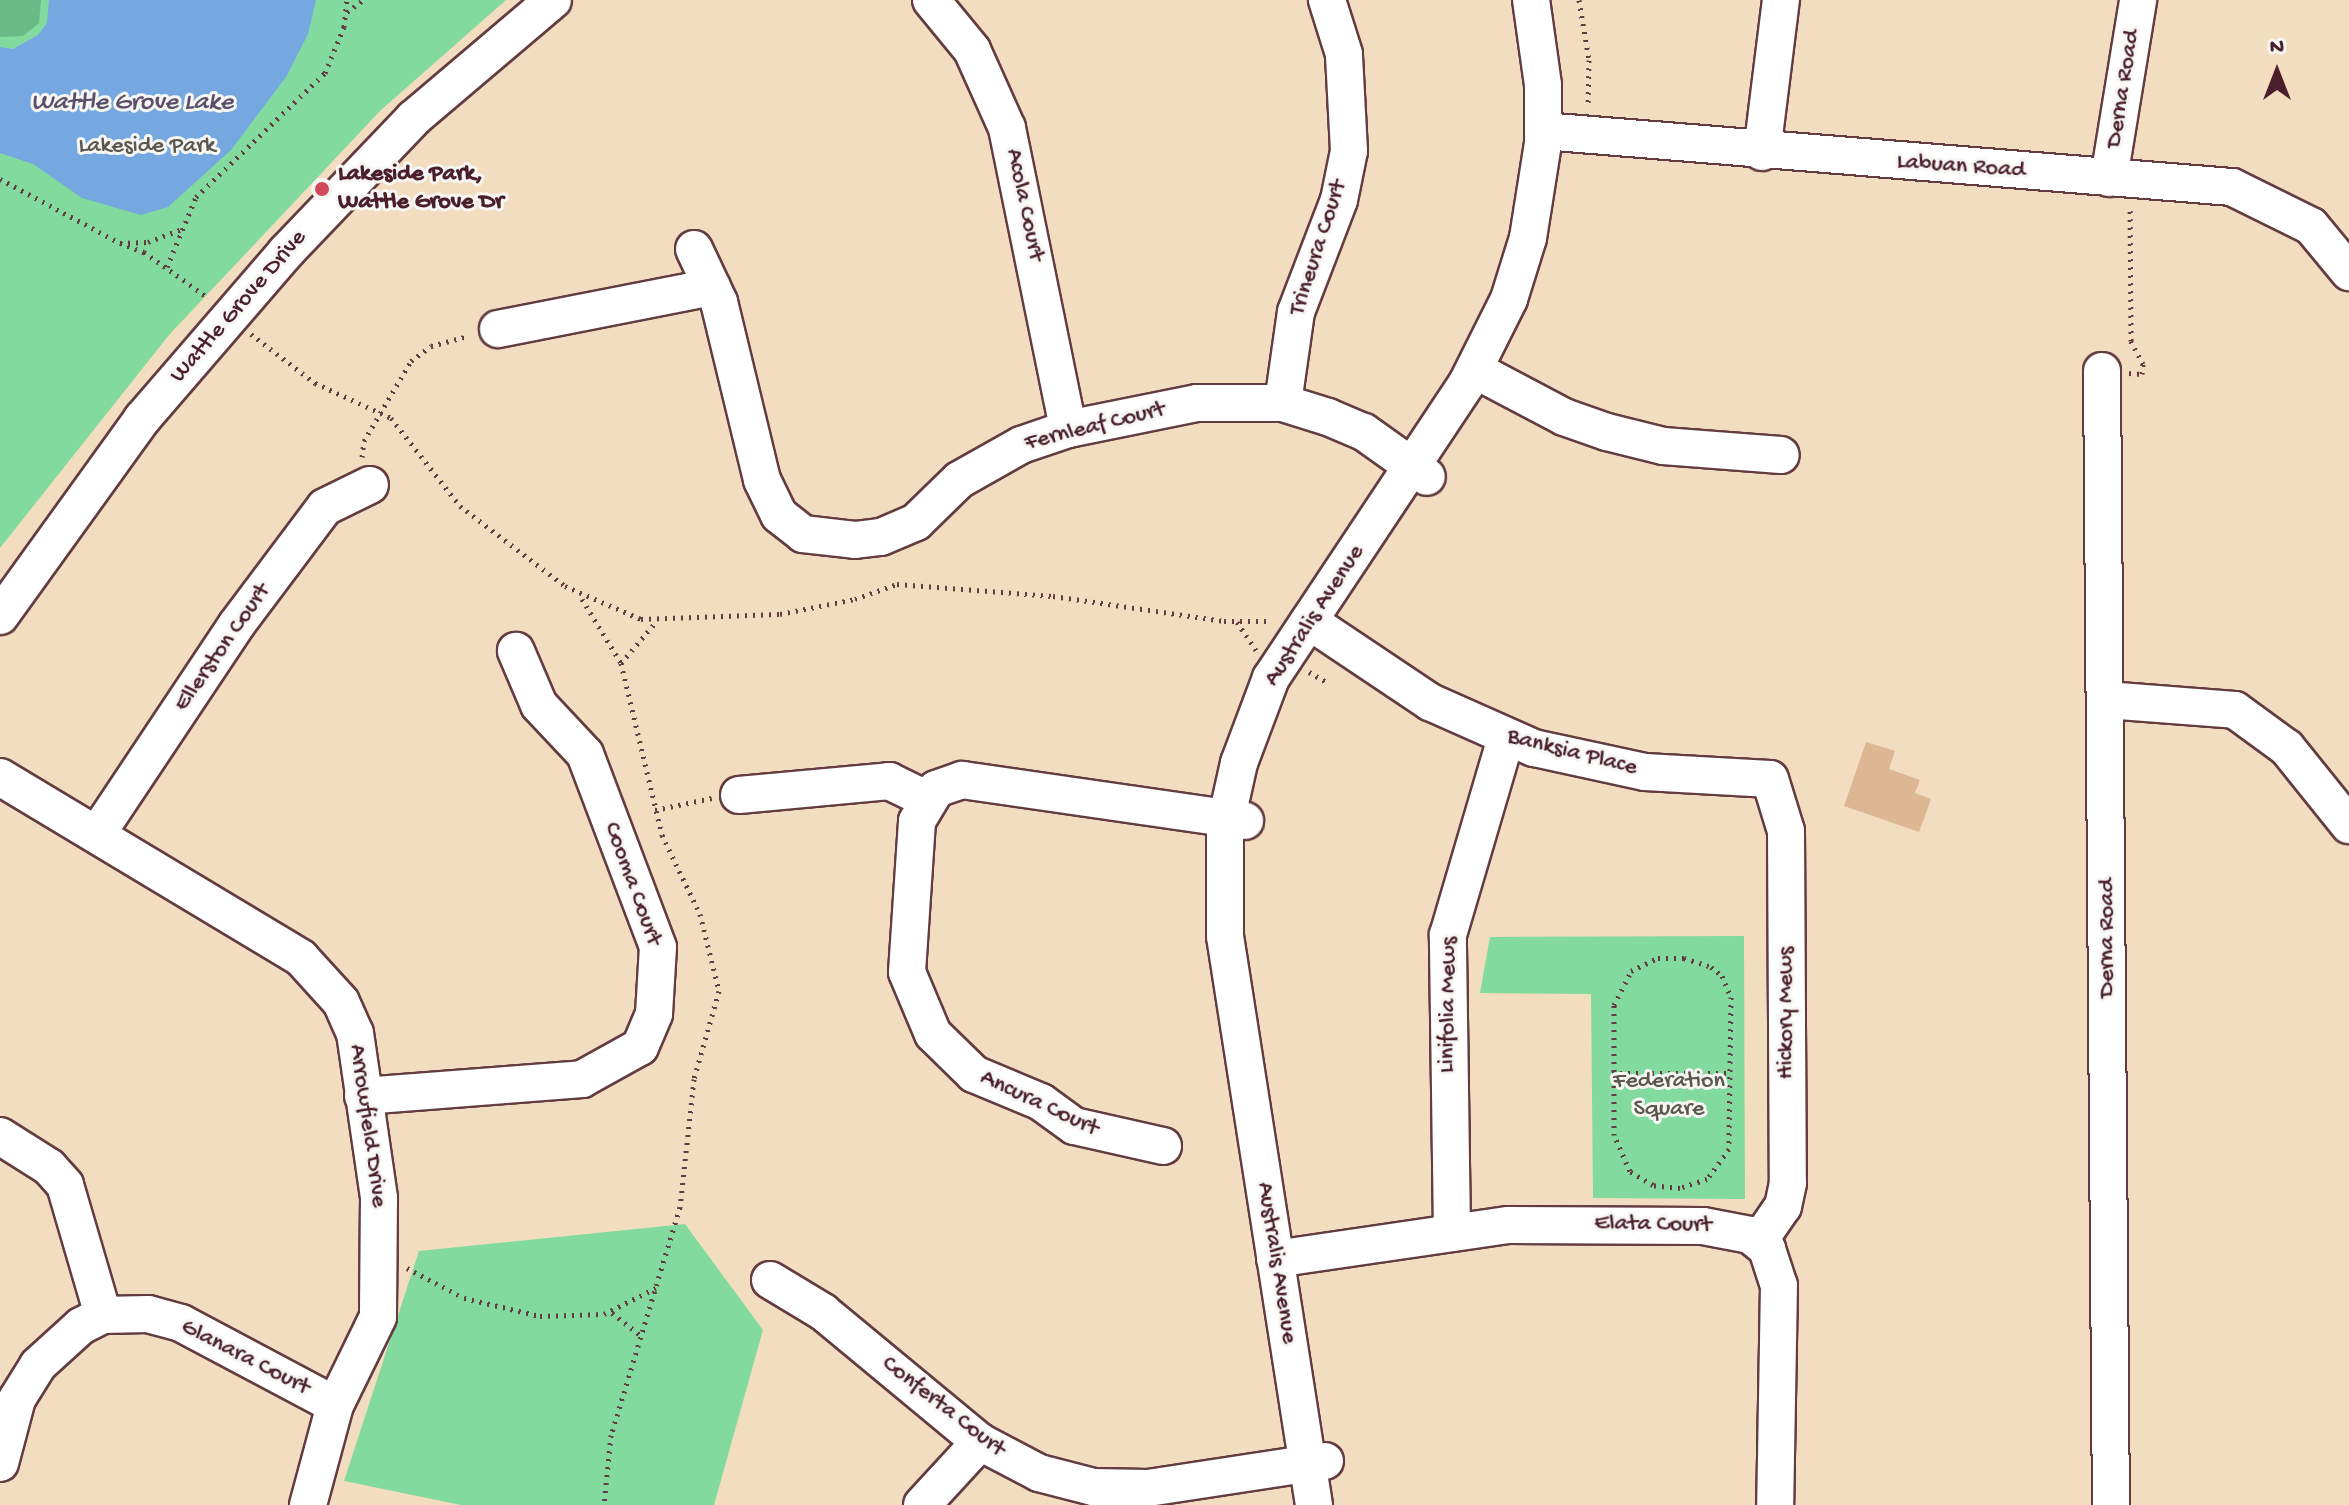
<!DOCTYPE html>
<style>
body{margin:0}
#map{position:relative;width:2349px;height:1505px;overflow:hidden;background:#f3ddc0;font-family:"Gochi Hand",sans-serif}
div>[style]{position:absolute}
.green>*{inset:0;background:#82da9e}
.forest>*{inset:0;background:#69ba85}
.water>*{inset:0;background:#75a7e1}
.building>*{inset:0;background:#ddb794}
.path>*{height:5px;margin-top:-2.5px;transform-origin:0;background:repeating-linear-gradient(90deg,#633c41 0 2px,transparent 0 8px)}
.roads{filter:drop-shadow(2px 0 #633c41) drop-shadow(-2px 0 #633c41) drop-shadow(0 2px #633c41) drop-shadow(0 -2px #633c41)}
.minor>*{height:36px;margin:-18px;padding:0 18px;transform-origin:18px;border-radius:18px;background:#fff}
.dots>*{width:22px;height:22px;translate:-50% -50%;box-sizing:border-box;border:4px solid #f6f6f2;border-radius:50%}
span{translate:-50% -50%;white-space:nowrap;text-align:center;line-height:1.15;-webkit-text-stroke:6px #f6f6f2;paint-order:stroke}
.street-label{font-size:24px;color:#4a1f2b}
.park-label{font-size:24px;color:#5b574e}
.poi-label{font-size:24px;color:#4a1f2b;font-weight:700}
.left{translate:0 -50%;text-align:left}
.water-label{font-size:26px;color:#594f6b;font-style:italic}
.north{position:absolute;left:2237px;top:32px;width:80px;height:80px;-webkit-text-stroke:6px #f6f6f2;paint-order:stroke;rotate:0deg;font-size:22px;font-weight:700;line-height:32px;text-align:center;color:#4a1f2b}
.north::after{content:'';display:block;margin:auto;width:28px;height:36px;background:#4a1f2b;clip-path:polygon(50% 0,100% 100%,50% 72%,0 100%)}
</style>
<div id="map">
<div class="green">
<div style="clip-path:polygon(0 0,506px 0,380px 111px,169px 335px,0 548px)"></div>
<div style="clip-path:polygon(1744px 936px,1745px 1199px,1593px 1198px,1591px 994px,1480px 993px,1490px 937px)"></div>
<div style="clip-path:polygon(685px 1224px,763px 1330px,714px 1505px,461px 1505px,344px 1481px,419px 1251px)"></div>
</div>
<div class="forest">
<div style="clip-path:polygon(0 0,41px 0,39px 23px,23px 36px,0 37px)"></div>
</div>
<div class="water">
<div style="clip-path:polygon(49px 0,316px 0,308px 34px,286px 77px,231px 150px,168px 207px,141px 215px,82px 198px,33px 164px,0 153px,0 47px,13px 49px,38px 35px,47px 23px)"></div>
</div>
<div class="building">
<div style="clip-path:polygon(1866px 742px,1895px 751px,1889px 769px,1920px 780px,1915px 793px,1931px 799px,1919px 832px,1844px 806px)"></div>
</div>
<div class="path">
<div style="left:1579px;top:0;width:61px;rotate:80.5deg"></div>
<div style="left:1589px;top:60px;width:47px;rotate:91.2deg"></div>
<div style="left:347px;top:12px;width:20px;rotate:-37deg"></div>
<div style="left:0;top:179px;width:136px;rotate:28.1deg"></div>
<div style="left:120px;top:243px;width:28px;rotate:-2deg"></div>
<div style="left:148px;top:242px;width:36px;rotate:-21deg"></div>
<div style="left:120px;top:243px;width:26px;rotate:21deg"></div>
<div style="left:144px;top:252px;width:77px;rotate:35.5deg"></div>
<div style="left:167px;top:267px;width:76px;rotate:-67.5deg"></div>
<div style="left:196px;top:197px;width:179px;rotate:-43.9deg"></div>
<div style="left:325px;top:73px;width:50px;rotate:-67.6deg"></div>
<div style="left:344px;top:27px;width:27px;rotate:-84deg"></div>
<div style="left:251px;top:334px;width:81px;rotate:37.4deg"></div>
<div style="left:315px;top:383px;width:84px;rotate:24.7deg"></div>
<div style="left:391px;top:418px;width:112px;rotate:51.9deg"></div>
<div style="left:460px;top:506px;width:132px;rotate:37.3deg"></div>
<div style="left:565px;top:586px;width:83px;rotate:23.5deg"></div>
<div style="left:641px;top:619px;width:139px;rotate:-2.1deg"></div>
<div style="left:780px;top:614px;width:76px;rotate:-11.3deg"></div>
<div style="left:855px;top:599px;width:45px;rotate:-19.7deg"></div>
<div style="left:897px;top:584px;width:156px;rotate:4.4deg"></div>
<div style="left:1053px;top:596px;width:173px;rotate:8.3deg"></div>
<div style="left:1224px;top:621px;width:48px"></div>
<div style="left:2129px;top:373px;width:13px;rotate:4deg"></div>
<div style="left:2142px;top:374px;width:10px;rotate:-84deg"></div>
<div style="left:2143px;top:364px;width:26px;rotate:-118deg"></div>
<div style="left:2131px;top:341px;width:132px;rotate:-90.4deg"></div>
<div style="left:362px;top:457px;width:16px;rotate:-83deg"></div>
<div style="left:364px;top:441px;width:93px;rotate:-59.6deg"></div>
<div style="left:411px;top:361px;width:25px;rotate:-37deg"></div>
<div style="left:431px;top:346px;width:39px;rotate:-15deg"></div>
<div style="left:582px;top:599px;width:75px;rotate:58.6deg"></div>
<div style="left:621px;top:663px;width:177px;rotate:76.6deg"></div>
<div style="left:662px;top:835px;width:88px;rotate:64.3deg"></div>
<div style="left:700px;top:914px;width:79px;rotate:76.1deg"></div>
<div style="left:719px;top:991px;width:91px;rotate:105.9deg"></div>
<div style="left:694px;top:1079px;width:129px;rotate:96.2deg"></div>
<div style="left:680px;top:1207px;width:238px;rotate:106.8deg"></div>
<div style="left:611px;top:1435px;width:70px;rotate:95.7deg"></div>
<div style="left:1237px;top:622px;width:34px;rotate:56deg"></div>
<div style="left:621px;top:663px;width:54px;rotate:-49.5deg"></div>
<div style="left:1309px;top:672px;width:20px;rotate:30deg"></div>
<div style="left:655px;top:810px;width:58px;rotate:-11.9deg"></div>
<div style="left:1658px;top:958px;width:26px"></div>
<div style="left:1684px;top:958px;width:28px;rotate:18deg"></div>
<div style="left:1711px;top:967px;width:14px;rotate:39deg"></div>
<div style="left:1722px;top:976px;width:23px;rotate:67deg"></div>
<div style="left:1731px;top:997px;width:152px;rotate:90.8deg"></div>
<div style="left:1729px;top:1149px;width:37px;rotate:126deg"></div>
<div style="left:1707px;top:1179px;width:28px;rotate:162deg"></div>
<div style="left:1680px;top:1188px;width:27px;rotate:-174deg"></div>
<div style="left:1653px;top:1185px;width:27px;rotate:-149deg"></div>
<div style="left:1630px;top:1171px;width:39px;rotate:-114deg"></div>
<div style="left:1614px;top:1135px;width:130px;rotate:-90deg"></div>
<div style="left:1614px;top:1005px;width:38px;rotate:-63deg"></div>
<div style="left:1631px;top:971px;width:30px;rotate:-26deg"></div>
<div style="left:1612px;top:1073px;width:119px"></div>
<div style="left:407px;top:1268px;width:64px;rotate:27.8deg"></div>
<div style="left:464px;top:1298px;width:78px;rotate:13.3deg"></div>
<div style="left:540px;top:1316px;width:64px;rotate:-1.8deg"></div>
<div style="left:604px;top:1314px;width:58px;rotate:-26.6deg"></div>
<div style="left:612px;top:1313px;width:39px;rotate:38deg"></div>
</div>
<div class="roads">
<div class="minor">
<div style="left:931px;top:0;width:65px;rotate:50.6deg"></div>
<div style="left:972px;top:50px;width:85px;rotate:65.8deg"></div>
<div style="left:1007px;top:128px;width:307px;rotate:78.5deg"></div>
<div style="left:1543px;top:131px;width:691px;rotate:4.65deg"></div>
<div style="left:2232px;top:187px;width:88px;rotate:26.3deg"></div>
<div style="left:2311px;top:226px;width:60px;rotate:50.4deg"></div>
<div style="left:1762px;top:152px;width:153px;rotate:-82.9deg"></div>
<div style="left:2109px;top:178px;width:180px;rotate:-80.7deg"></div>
<div style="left:694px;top:249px;width:59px;rotate:64.7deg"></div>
<div style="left:719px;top:302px;width:183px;rotate:76.4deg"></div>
<div style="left:762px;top:480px;width:39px;rotate:64deg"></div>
<div style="left:779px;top:515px;width:31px;rotate:38deg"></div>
<div style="left:803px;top:534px;width:52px;rotate:6.6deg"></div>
<div style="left:855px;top:540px;width:26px;rotate:-7deg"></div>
<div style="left:881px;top:537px;width:38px;rotate:-23deg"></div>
<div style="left:916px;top:522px;width:60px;rotate:-44.3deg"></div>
<div style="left:959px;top:480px;width:71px;rotate:-29.4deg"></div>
<div style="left:1021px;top:445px;width:50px;rotate:-18.8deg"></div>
<div style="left:1068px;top:429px;width:132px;rotate:-11.4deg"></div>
<div style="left:1197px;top:403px;width:86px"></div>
<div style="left:1283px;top:403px;width:47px;rotate:17.3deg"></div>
<div style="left:1328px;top:417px;width:39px;rotate:23deg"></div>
<div style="left:1364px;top:432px;width:77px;rotate:35.5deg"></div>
<div style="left:498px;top:329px;width:218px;rotate:-11.1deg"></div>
<div style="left:1475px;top:370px;width:101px;rotate:27.8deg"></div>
<div style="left:1564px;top:417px;width:46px;rotate:19.2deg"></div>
<div style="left:1607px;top:432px;width:58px;rotate:14deg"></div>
<div style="left:1663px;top:446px;width:118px;rotate:4.4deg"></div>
<div style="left:2102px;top:371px;width:1134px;rotate:89.55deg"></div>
<div style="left:1283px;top:403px;width:92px;rotate:-81.9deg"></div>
<div style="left:1296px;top:312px;width:120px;rotate:-69deg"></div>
<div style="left:1339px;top:200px;width:50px;rotate:-78.5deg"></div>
<div style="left:1349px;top:151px;width:97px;rotate:-93deg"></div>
<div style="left:1344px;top:54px;width:57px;rotate:-107.5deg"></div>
<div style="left:0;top:616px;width:243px;rotate:-54.2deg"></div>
<div style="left:142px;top:419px;width:221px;rotate:-49.2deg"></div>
<div style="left:286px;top:252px;width:185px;rotate:-46.3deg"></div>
<div style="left:414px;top:118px;width:182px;rotate:-40.3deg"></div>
<div style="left:1309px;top:621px;width:146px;rotate:33.8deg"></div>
<div style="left:1430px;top:702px;width:114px;rotate:23.9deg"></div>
<div style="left:1534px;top:748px;width:114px;rotate:12.2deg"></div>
<div style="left:1645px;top:772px;width:125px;rotate:3.2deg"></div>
<div style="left:1770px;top:779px;width:54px;rotate:72.9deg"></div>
<div style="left:1786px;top:831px;width:352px;rotate:89.7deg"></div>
<div style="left:1788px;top:1183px;width:24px;rotate:102deg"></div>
<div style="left:1783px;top:1206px;width:42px;rotate:124.4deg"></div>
<div style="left:2106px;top:700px;width:129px;rotate:4.4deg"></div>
<div style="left:2235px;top:710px;width:64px;rotate:36.2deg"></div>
<div style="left:2287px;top:748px;width:99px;rotate:51.2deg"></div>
<div style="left:0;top:777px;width:351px;rotate:31deg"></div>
<div style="left:301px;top:958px;width:59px;rotate:47.7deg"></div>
<div style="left:341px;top:1002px;width:34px;rotate:66deg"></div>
<div style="left:355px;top:1033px;width:167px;rotate:81.7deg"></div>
<div style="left:379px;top:1198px;width:119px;rotate:90.5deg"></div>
<div style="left:378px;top:1317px;width:98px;rotate:116deg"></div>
<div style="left:335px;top:1405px;width:104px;rotate:105.1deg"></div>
<div style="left:739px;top:795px;width:151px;rotate:-5.3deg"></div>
<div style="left:889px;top:781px;width:41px;rotate:25.9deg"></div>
<div style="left:97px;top:834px;width:252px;rotate:-56.3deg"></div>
<div style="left:237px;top:624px;width:146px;rotate:-53.1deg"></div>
<div style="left:325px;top:507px;width:50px;rotate:-26.1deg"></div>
<div style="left:363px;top:1096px;width:220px;rotate:-4.4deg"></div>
<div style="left:582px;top:1079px;width:66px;rotate:-28.9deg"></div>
<div style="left:640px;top:1047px;width:36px;rotate:-67deg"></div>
<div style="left:654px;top:1014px;width:67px;rotate:-86.6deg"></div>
<div style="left:658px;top:947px;width:206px;rotate:-110.7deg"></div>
<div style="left:585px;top:754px;width:67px;rotate:-133.2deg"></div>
<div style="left:539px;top:705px;width:59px;rotate:-113.1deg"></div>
<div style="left:0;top:1136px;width:58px;rotate:32.3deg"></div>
<div style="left:49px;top:1167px;width:24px;rotate:48deg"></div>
<div style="left:65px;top:1185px;width:135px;rotate:73.7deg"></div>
<div style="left:1163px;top:1146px;width:91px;rotate:-167.3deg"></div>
<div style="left:1074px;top:1126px;width:41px;rotate:-144deg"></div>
<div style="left:1041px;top:1102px;width:73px;rotate:-157.3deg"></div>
<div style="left:974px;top:1074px;width:57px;rotate:-135.7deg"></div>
<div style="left:933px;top:1034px;width:67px;rotate:-112.8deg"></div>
<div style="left:907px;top:972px;width:151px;rotate:-86.2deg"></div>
<div style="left:917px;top:821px;width:37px;rotate:-59deg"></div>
<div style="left:936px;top:789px;width:28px;rotate:-19deg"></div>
<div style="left:962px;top:780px;width:286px;rotate:8.2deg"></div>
<div style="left:1452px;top:1233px;width:298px;rotate:-90.8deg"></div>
<div style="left:1448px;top:935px;width:205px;rotate:-73.6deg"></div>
<div style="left:1275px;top:1259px;width:236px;rotate:-8.3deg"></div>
<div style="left:1509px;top:1225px;width:194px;rotate:0.3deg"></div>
<div style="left:1703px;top:1226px;width:48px;rotate:10.8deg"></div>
<div style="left:1750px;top:1235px;width:22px;rotate:39deg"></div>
<div style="left:1767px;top:1249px;width:38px;rotate:72deg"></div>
<div style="left:1779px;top:1285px;width:220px;rotate:91deg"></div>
<div style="left:770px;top:1280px;width:62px;rotate:31.1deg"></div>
<div style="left:823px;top:1312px;width:204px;rotate:39.6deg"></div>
<div style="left:980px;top:1442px;width:67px;rotate:27.7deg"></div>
<div style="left:1039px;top:1473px;width:56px;rotate:14.5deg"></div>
<div style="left:1093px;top:1487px;width:55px;rotate:1deg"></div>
<div style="left:1148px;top:1488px;width:179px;rotate:-8.7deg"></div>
<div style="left:0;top:1463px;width:66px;rotate:-75.1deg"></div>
<div style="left:17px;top:1399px;width:40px;rotate:-58deg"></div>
<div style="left:38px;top:1365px;width:58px;rotate:-42.2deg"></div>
<div style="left:81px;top:1326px;width:25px;rotate:-27deg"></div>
<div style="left:103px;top:1315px;width:45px;rotate:-1.3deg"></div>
<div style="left:148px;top:1314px;width:34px;rotate:15deg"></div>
<div style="left:181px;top:1323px;width:174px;rotate:28deg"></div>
<div style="left:922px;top:1505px;width:86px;rotate:-47.4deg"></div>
<div style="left:1314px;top:1505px;width:576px;rotate:-98.89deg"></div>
<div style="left:1225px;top:936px;width:110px;rotate:-90deg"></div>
<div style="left:1225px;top:826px;width:65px;rotate:-77.5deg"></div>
<div style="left:1239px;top:763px;width:91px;rotate:-69.4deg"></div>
<div style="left:1271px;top:678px;width:354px;rotate:-56.4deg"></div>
<div style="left:1467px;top:383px;width:94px;rotate:-63.4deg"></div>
<div style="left:1509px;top:299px;width:64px;rotate:-72.7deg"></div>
<div style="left:1528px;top:238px;width:96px;rotate:-81deg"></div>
<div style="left:1543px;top:143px;width:58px;rotate:-90deg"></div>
<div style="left:1543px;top:85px;width:86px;rotate:-98deg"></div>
</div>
</div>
<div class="dots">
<div style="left:322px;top:189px;background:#d1495b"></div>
</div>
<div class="street-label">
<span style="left:2124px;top:89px;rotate:-81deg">Derna Road</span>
<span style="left:1961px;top:167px;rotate:4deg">Labuan Road</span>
<span style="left:1024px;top:205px;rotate:78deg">Acola Court</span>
<span style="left:1319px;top:248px;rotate:-72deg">Trineura Court</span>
<span style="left:239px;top:307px;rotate:-49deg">Wattle Grove Drive</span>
<span style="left:1095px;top:427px;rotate:-14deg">Fernleaf Court</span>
<span style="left:1315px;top:616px;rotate:-57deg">Australis Avenue</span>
<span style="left:223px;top:648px;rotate:-55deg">Ellerston Court</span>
<span style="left:1572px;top:753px;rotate:14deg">Banksia Place</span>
<span style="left:632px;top:884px;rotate:70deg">Cooma Court</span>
<span style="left:2108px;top:938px;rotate:-90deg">Derna Road</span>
<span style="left:1449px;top:1005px;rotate:-89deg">Linifolia Mews</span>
<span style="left:1787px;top:1013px;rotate:-90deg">Hickory Mews</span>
<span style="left:1039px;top:1104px;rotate:25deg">Ancura Court</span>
<span style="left:367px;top:1126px;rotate:82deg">Arrowfield Drive</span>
<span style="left:1653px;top:1225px;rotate:1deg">Elata Court</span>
<span style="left:1276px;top:1263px;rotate:81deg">Australis Avenue</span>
<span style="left:245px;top:1358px;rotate:27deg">Glanara Court</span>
<span style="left:943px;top:1407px;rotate:38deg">Conferta Court</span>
</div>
<div class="park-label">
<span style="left:147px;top:147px">Lakeside Park</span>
<span style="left:1669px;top:1096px">Federation<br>Square</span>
</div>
<div class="poi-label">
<span class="left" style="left:338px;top:189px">Lakeside Park,<br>Wattle Grove Dr</span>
</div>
<div class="water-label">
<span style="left:132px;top:104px">Wattle Grove Lake</span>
</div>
<div class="north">N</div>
</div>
